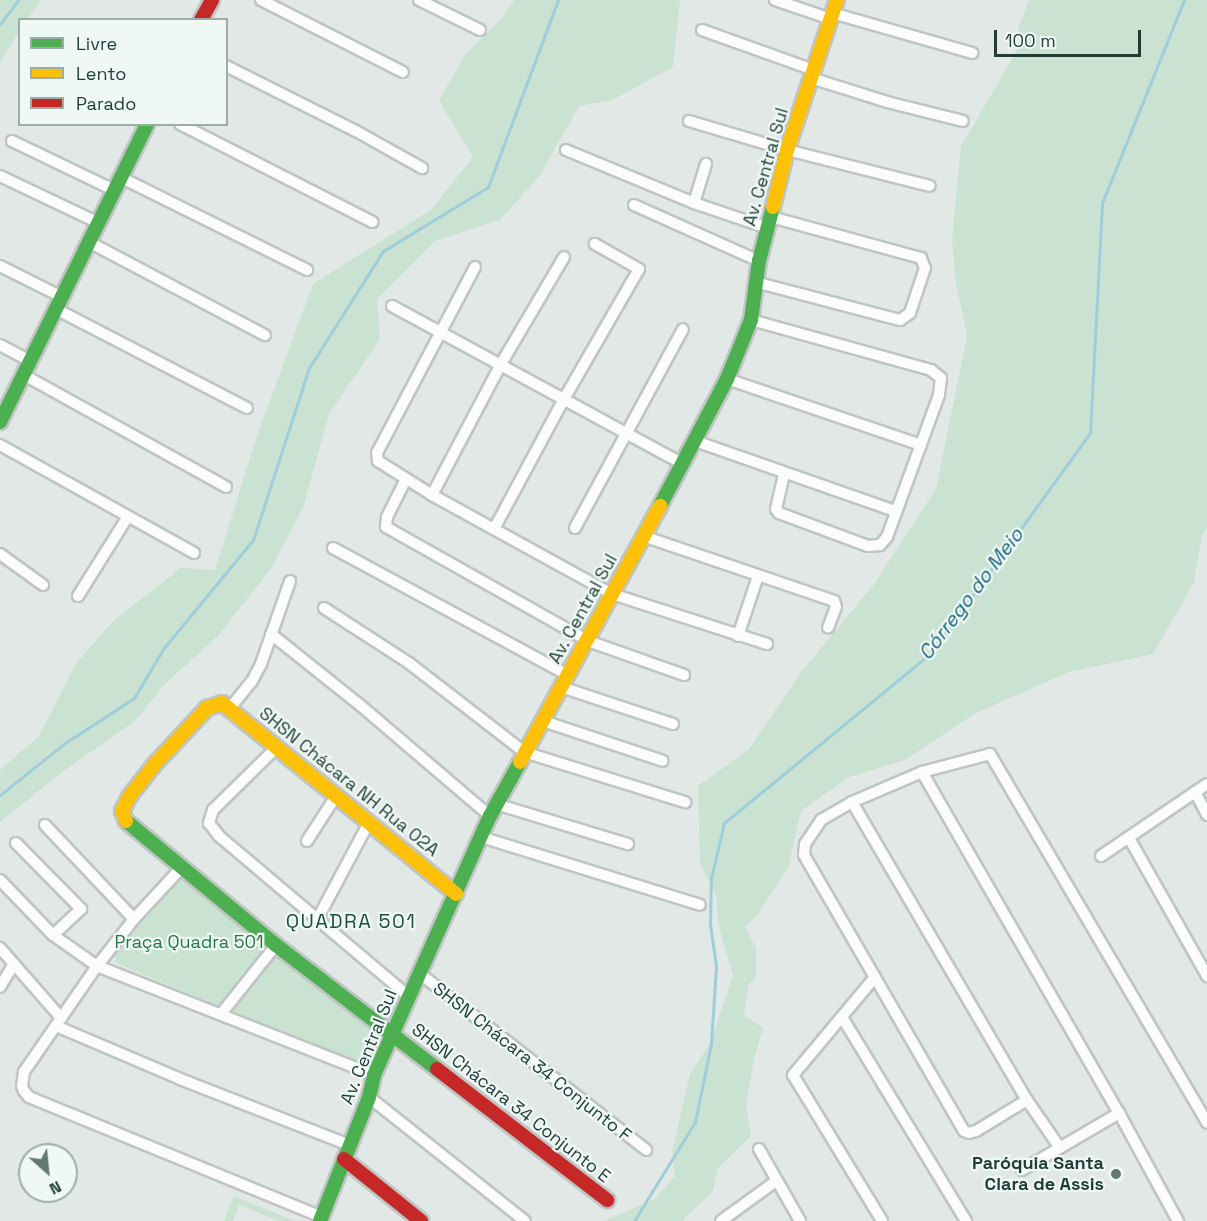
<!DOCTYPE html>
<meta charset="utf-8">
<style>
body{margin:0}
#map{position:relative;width:1207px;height:1221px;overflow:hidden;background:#e2e8e5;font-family:"Space Grotesk",sans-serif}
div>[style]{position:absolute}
.green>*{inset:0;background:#c9e2d2}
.stream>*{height:3px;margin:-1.5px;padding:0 1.5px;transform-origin:1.5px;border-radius:1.5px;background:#9fcdda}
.roads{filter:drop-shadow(2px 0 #bfc5c3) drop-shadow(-2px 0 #bfc5c3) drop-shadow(0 2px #bfc5c3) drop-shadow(0 -2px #bfc5c3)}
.street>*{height:10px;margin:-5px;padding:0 5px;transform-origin:5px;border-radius:5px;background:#fbfcfb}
.fast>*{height:14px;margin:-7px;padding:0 7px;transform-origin:7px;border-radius:7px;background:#4caf50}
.slow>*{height:14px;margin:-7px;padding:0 7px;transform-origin:7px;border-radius:7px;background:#ffc107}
.jam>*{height:14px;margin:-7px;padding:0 7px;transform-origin:7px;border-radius:7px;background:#c62828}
.dots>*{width:16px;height:16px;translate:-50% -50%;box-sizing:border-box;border:3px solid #eff8f4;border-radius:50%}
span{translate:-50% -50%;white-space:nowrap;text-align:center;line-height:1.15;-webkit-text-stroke:4.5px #eff8f4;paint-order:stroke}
.street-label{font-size:18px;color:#1f3c36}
.park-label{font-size:18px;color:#26764a}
.poi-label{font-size:18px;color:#1f3c36;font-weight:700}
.right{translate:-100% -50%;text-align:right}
.water-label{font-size:20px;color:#15637c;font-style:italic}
.neighbourhood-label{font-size:20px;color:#194f46;letter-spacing:1.5px}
.legend{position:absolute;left:18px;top:18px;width:210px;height:108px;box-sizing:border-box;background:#eff8f4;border:2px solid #9cada8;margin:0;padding:8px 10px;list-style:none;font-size:18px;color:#1f3c36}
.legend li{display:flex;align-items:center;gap:12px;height:30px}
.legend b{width:30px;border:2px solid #9cada8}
.north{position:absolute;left:18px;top:1143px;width:60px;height:60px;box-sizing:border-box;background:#eff8f4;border:2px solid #9cada8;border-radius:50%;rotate:153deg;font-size:16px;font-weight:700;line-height:24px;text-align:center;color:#1f3c36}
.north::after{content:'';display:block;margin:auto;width:21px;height:27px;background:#637873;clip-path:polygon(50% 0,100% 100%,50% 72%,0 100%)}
.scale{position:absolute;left:994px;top:30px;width:147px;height:27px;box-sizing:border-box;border:3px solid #1f3c36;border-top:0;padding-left:8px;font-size:18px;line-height:21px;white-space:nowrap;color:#1f3c36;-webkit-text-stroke:4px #eff8f4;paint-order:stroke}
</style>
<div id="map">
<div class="green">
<div style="clip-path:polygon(0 0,40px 0,28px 19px,20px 20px,19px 32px,0 63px)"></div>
<div style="clip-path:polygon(514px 0,680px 0,673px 67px,612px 100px,579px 106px,540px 175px,501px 219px,435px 241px,377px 299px,380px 339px,329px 414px,303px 508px,271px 568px,219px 635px,166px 683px,135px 721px,62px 772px,0 822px,0 770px,39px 736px,75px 665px,113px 621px,181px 568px,215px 570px,257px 436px,313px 284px,432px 209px,473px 157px,439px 101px,464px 56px,504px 16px)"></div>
<div style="clip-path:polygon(1029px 0,1207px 0,1207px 528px,1202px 535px,1194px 582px,1153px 654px,1069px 672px,976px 713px,905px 760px,849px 777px,801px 811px,788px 868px,758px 914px,745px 927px,756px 948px,756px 976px,748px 986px,744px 1015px,763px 1028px,754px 1059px,746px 1105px,751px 1136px,718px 1168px,713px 1191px,682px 1221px,604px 1221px,655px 1199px,675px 1176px,672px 1152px,690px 1074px,711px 1042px,733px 975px,719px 928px,716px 896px,700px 863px,698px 786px,749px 749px,802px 671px,875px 583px,936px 489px,967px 336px,956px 283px,952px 241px,961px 146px,1023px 41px,1018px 29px)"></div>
<div style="clip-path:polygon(184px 877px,387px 1035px,373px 1068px,365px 1067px,116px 963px,115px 954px,179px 880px)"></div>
<div style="clip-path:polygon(234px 1196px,295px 1221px,279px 1221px,239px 1205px,233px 1221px,224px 1221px)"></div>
</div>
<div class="stream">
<div style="left:0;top:24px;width:30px;rotate:-53deg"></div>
<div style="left:0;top:795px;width:83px;rotate:-38.7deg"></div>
<div style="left:65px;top:743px;width:82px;rotate:-33.1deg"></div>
<div style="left:134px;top:698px;width:57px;rotate:-59.4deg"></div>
<div style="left:163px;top:649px;width:141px;rotate:-50.5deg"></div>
<div style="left:253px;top:540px;width:181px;rotate:-72deg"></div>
<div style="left:309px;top:368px;width:138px;rotate:-57.7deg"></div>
<div style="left:383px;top:251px;width:123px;rotate:-31.4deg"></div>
<div style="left:488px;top:187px;width:200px;rotate:-69.5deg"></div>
<div style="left:634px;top:1221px;width:116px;rotate:-58.4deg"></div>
<div style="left:695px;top:1122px;width:80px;rotate:-78.4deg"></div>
<div style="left:711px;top:1044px;width:78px;rotate:-86.3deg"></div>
<div style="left:716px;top:966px;width:42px;rotate:-98.1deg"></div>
<div style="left:710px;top:924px;width:46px;rotate:-88.8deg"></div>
<div style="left:711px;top:878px;width:57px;rotate:-76.7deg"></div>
<div style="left:724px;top:823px;width:266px;rotate:-39.4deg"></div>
<div style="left:930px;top:654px;width:273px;rotate:-54.1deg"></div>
<div style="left:1090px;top:433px;width:230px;rotate:-87deg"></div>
<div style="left:1102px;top:203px;width:219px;rotate:-68deg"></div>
</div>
<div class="roads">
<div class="street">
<div style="left:261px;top:0;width:159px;rotate:26.9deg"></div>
<div style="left:419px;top:0;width:68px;rotate:26.2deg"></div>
<div style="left:775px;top:0;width:59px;rotate:18.7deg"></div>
<div style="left:832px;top:13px;width:146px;rotate:15.9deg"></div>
<div style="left:702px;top:30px;width:119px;rotate:19.7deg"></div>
<div style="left:226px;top:66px;width:145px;rotate:26.6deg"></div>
<div style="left:356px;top:131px;width:76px;rotate:29.3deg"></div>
<div style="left:811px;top:78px;width:80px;rotate:17.5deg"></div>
<div style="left:887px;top:102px;width:78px;rotate:14deg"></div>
<div style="left:689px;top:121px;width:102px;rotate:16.5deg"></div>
<div style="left:787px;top:150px;width:147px;rotate:14.1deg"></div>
<div style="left:180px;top:124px;width:216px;rotate:27deg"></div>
<div style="left:12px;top:141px;width:113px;rotate:25.7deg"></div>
<div style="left:566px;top:150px;width:139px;rotate:22.5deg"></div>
<div style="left:694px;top:203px;width:78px;rotate:18.7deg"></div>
<div style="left:0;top:176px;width:110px;rotate:25.4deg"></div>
<div style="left:120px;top:177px;width:209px;rotate:26.4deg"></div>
<div style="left:694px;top:203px;width:41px;rotate:-72.9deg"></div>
<div style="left:634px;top:205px;width:137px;rotate:24.1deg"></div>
<div style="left:89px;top:242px;width:199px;rotate:27.9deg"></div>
<div style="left:0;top:266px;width:69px;rotate:26.6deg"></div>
<div style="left:475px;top:267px;width:210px;rotate:117.8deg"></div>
<div style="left:377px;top:453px;width:8px;rotate:83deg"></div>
<div style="left:378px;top:461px;width:64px;rotate:32.2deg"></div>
<div style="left:432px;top:495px;width:205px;rotate:28.8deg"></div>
<div style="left:612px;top:594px;width:163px;rotate:17.9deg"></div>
<div style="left:755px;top:282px;width:150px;rotate:14.7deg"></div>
<div style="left:900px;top:320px;width:12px;rotate:-35deg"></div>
<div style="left:910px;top:313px;width:47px;rotate:-71.6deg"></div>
<div style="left:925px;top:268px;width:11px;rotate:-112deg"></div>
<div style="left:921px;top:258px;width:156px;rotate:-164.7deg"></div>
<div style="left:392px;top:306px;width:329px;rotate:28.5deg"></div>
<div style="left:56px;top:309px;width:215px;rotate:27.4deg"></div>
<div style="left:751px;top:320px;width:187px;rotate:15.5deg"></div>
<div style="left:931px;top:370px;width:13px;rotate:39deg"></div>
<div style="left:941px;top:378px;width:17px;rotate:97deg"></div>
<div style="left:939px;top:395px;width:151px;rotate:110.1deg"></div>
<div style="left:887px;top:537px;width:11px;rotate:131deg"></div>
<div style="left:880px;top:545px;width:12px;rotate:175deg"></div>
<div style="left:868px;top:546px;width:95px;rotate:-159.7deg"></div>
<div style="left:779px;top:513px;width:5px;rotate:-127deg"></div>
<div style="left:776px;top:509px;width:36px;rotate:-77deg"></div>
<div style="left:0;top:345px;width:34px;rotate:28deg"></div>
<div style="left:24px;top:375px;width:231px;rotate:29deg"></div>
<div style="left:727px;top:379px;width:205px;rotate:18.8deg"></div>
<div style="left:695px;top:441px;width:212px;rotate:19.3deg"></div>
<div style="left:0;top:445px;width:222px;rotate:29.1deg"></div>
<div style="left:406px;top:479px;width:42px;rotate:116.6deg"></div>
<div style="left:387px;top:517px;width:10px;rotate:96deg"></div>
<div style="left:386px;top:527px;width:232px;rotate:29.4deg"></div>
<div style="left:588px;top:641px;width:102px;rotate:19.5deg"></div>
<div style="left:432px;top:495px;width:148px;rotate:-62.2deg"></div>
<div style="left:501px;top:364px;width:124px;rotate:-59.5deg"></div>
<div style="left:575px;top:528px;width:226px;rotate:-61.5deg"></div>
<div style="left:494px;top:529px;width:148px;rotate:-61.7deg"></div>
<div style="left:564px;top:399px;width:150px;rotate:-60deg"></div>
<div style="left:639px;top:269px;width:51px;rotate:-150.4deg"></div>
<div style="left:643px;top:536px;width:202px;rotate:18.8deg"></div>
<div style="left:834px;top:601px;width:6px;rotate:72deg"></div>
<div style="left:836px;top:607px;width:22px;rotate:111deg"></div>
<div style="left:333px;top:548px;width:267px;rotate:28.4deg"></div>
<div style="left:0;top:554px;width:53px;rotate:35.8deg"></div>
<div style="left:78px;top:596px;width:92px;rotate:-57.9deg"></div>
<div style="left:324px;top:608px;width:101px;rotate:32.9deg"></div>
<div style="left:409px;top:663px;width:145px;rotate:37.7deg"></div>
<div style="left:524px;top:752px;width:169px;rotate:17.3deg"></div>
<div style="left:271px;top:634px;width:114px;rotate:38.6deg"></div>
<div style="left:360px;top:705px;width:171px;rotate:40.5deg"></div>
<div style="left:738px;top:636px;width:63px;rotate:-71.6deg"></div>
<div style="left:561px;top:687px;width:118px;rotate:18.3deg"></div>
<div style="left:230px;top:708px;width:35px;rotate:-51deg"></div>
<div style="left:252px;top:681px;width:19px;rotate:-62deg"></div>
<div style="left:261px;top:664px;width:88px;rotate:-70.7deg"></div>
<div style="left:543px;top:721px;width:126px;rotate:18.4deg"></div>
<div style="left:277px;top:747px;width:90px;rotate:135.5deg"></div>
<div style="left:213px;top:810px;width:14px;rotate:107deg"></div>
<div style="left:209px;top:823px;width:16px;rotate:52deg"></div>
<div style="left:219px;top:836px;width:248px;rotate:40.2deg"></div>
<div style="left:922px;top:772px;width:394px;rotate:60deg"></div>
<div style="left:1119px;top:1113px;width:123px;rotate:61.4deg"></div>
<div style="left:1195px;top:792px;width:26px;rotate:62deg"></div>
<div style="left:852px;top:802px;width:346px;rotate:59.6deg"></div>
<div style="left:1027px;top:1100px;width:58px;rotate:55.5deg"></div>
<div style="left:496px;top:804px;width:138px;rotate:16.9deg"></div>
<div style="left:45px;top:825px;width:129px;rotate:46.6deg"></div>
<div style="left:481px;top:837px;width:229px;rotate:17.2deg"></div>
<div style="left:1129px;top:838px;width:159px;rotate:60.5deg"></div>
<div style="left:307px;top:841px;width:54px;rotate:-57.2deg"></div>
<div style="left:16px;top:843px;width:93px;rotate:45.4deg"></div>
<div style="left:81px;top:909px;width:38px;rotate:137deg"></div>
<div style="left:1101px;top:856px;width:128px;rotate:-34.2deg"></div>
<div style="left:182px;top:867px;width:71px;rotate:132.7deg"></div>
<div style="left:134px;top:919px;width:60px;rotate:128.2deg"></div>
<div style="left:97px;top:966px;width:129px;rotate:124.6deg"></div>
<div style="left:24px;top:1072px;width:14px;rotate:98deg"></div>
<div style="left:22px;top:1086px;width:5px;rotate:68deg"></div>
<div style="left:24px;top:1091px;width:8px;rotate:50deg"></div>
<div style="left:29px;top:1097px;width:317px;rotate:22.3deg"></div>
<div style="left:0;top:880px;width:76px;rotate:46.1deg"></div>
<div style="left:53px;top:935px;width:54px;rotate:35.2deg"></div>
<div style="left:97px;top:966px;width:298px;rotate:21.5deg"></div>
<div style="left:317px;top:920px;width:111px;rotate:-62deg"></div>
<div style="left:0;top:948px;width:93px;rotate:48.9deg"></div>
<div style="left:419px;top:973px;width:288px;rotate:37.9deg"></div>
<div style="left:875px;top:977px;width:128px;rotate:129.9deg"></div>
<div style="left:793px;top:1075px;width:171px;rotate:58.6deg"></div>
<div style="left:0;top:987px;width:27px;rotate:-59deg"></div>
<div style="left:221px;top:1014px;width:88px;rotate:-51.4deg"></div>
<div style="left:842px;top:1017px;width:239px;rotate:58.7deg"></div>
<div style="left:56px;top:1026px;width:135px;rotate:23.1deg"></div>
<div style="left:180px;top:1079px;width:181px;rotate:21.3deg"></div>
<div style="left:369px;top:1097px;width:199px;rotate:38.5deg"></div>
<div style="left:1027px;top:1100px;width:60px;rotate:148.7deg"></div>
<div style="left:976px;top:1131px;width:7px;rotate:164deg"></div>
<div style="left:969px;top:1133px;width:5px;rotate:-158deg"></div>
<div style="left:964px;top:1131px;width:319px;rotate:-120.1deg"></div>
<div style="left:804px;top:855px;width:11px;rotate:-85deg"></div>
<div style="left:805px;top:844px;width:29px;rotate:-56deg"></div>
<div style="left:821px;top:820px;width:36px;rotate:-30deg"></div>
<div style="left:852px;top:802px;width:76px;rotate:-23.2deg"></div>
<div style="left:922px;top:772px;width:70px;rotate:-14.8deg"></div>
<div style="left:990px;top:754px;width:428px;rotate:59.5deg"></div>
<div style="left:759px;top:1149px;width:83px;rotate:60.3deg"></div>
<div style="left:1022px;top:1170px;width:113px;rotate:-30.4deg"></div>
<div style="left:721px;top:1221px;width:68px;rotate:-36deg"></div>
</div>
<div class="fast">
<div style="left:0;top:422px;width:332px;rotate:-63.7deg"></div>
<div style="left:660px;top:506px;width:144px;rotate:-62.2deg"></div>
<div style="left:727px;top:379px;width:64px;rotate:-67.9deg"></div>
<div style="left:751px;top:320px;width:60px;rotate:-82.3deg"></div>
<div style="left:759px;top:261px;width:56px;rotate:-75.5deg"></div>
<div style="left:126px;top:821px;width:195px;rotate:39.6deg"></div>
<div style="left:276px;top:945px;width:203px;rotate:37.6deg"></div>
<div style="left:320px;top:1221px;width:133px;rotate:-68.4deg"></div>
<div style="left:369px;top:1097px;width:23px;rotate:-77deg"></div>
<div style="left:374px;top:1075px;width:284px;rotate:-65.9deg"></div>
<div style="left:490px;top:816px;width:62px;rotate:-60.9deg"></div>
</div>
<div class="slow">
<div style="left:773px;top:207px;width:59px;rotate:-76.2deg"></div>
<div style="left:787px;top:150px;width:158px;rotate:-71.6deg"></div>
<div style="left:520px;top:762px;width:292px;rotate:-61.3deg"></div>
<div style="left:126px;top:821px;width:11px;rotate:-112deg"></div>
<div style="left:122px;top:811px;width:16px;rotate:-63deg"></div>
<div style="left:129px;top:797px;width:41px;rotate:-52deg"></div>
<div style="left:154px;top:765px;width:78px;rotate:-47.1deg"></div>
<div style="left:207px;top:708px;width:16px;rotate:-18deg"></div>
<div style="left:222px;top:703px;width:302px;rotate:39.2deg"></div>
</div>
<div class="jam">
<div style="left:201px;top:20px;width:23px;rotate:-61deg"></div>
<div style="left:437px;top:1069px;width:215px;rotate:37.6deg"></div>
<div style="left:344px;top:1159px;width:99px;rotate:38.8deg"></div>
</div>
</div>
<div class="dots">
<div style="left:1116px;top:1174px;background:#637873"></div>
</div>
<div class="street-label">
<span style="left:766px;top:167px;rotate:-74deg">Av. Central Sul</span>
<span style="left:583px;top:609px;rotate:-61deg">Av. Central Sul</span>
<span style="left:349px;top:782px;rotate:39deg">SHSN Chácara NH Rua 02A</span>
<span style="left:369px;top:1047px;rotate:-68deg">Av. Central Sul</span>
<span style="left:532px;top:1062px;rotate:38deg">SHSN Chácara 34 Conjunto F</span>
<span style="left:511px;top:1103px;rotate:38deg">SHSN Chácara 34 Conjunto E</span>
</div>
<div class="park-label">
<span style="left:189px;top:942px">Praça Quadra 501</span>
</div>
<div class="poi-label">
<span class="right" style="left:1104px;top:1174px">Paróquia Santa<br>Clara de Assis</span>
</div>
<div class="water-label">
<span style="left:971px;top:594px;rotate:-53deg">Córrego do Meio</span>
</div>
<div class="neighbourhood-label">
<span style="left:351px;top:921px">QUADRA 501</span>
</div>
<ul class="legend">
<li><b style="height:8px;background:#4caf50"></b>Livre</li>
<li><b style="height:8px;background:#ffc107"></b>Lento</li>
<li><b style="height:8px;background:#c62828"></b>Parado</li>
</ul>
<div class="north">N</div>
<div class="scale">100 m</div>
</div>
